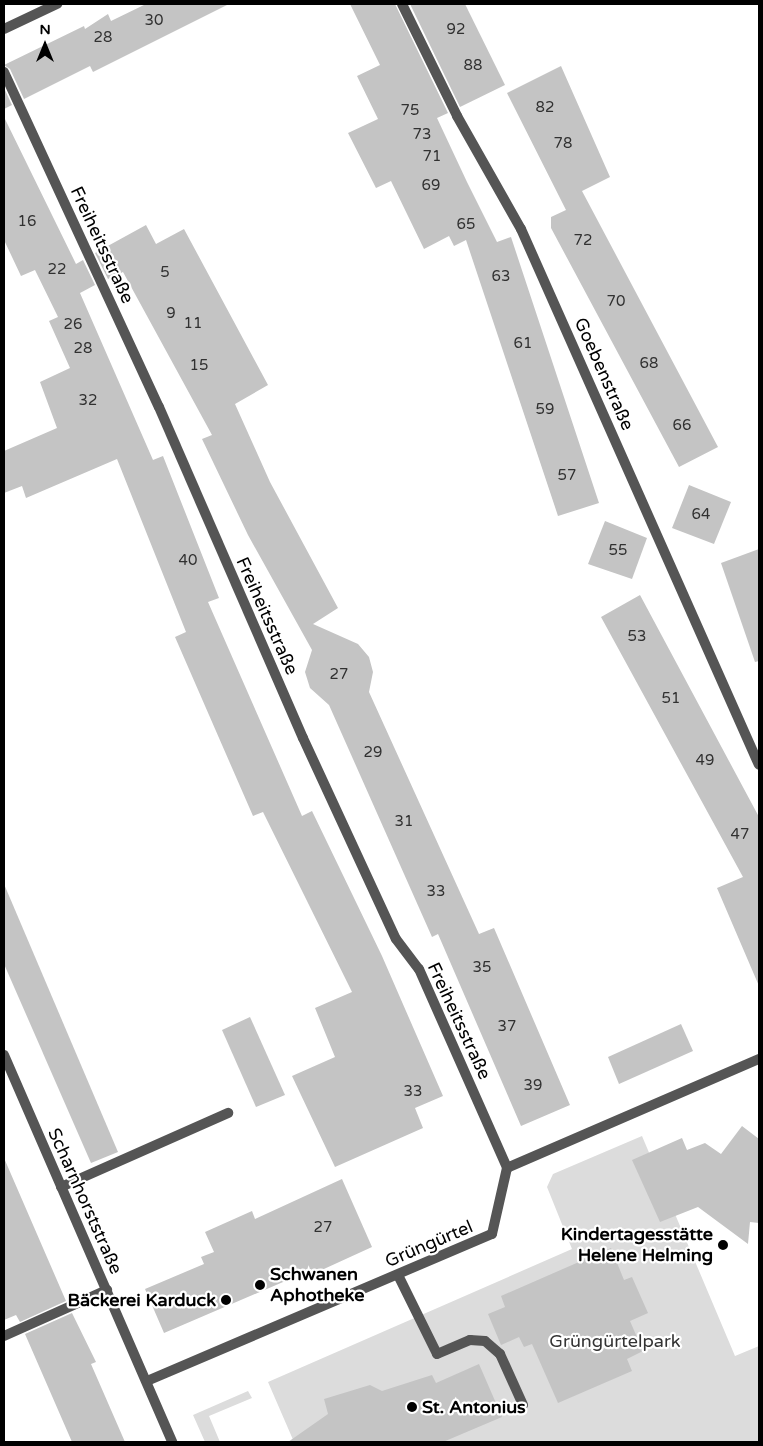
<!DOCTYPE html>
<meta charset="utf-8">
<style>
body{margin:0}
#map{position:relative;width:763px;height:1446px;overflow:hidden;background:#fff;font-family:"Varela Round",sans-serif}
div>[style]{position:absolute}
.green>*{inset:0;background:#dcdcdc}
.building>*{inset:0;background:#c4c4c4}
.service>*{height:10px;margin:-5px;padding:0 5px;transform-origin:5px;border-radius:5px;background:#555}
.minor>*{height:10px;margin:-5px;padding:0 5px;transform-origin:5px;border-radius:5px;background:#555}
.dots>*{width:14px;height:14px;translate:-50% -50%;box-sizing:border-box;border:2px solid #fff;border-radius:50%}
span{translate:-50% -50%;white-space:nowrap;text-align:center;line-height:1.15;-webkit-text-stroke:4.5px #fff;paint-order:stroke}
.number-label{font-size:15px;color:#313131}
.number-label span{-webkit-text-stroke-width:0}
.street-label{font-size:18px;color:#000}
.poi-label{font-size:18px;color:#000;font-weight:700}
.right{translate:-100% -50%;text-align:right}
.left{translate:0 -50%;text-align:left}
.park-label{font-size:18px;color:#333}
.frame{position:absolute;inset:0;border:5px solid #000;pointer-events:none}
.north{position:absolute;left:20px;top:20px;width:50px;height:50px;-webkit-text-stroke:4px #fff;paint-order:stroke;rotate:0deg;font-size:14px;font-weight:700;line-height:20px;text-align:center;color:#000}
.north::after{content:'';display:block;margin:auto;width:18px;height:22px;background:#000;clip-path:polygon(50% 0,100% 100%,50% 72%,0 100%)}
</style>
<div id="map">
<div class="green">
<div style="clip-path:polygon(642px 1136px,735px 1356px,759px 1346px,759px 1442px,294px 1442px,268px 1382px,572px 1249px,547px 1187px,553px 1174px)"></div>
<div style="clip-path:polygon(248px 1391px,252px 1398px,209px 1416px,220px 1442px,205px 1442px,193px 1415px)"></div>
</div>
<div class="building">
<div style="clip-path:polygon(146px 4px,229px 4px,93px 72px,90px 66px,24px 99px,10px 69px,4px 65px,84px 26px,85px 29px,108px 14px,111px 21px)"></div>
<div style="clip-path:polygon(350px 4px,395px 4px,448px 113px,437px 118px,467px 182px,497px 242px,511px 237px,599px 503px,558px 516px,466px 240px,454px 246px,449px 236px,424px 249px,391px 181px,376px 188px,348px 133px,378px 119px,357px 76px,380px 65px)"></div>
<div style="clip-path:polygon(410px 4px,465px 4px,505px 85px,460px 107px)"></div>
<div style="clip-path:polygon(561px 66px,610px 177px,582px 191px,718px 447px,679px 467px,551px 228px,551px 217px,566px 210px,507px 93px)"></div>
<div style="clip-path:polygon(4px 88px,12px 105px,4px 109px)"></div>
<div style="clip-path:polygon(4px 117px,76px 264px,83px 260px,95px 285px,80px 293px,153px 460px,163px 456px,219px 598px,208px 602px,302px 816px,312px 811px,382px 956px,443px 1096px,415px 1108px,423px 1128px,335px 1167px,292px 1076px,335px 1057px,315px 1008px,352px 992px,263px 812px,253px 816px,175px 637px,186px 632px,117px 459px,26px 498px,22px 486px,4px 493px,4px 451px,57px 428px,40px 382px,70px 368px,49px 321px,58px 317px,35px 270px,21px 276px,4px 240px)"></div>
<div style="clip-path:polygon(146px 225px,156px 244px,184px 229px,268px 385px,235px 404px,270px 482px,338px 608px,313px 624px,358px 644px,369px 657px,373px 672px,369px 692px,479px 934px,494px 928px,570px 1105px,521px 1126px,438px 934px,432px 937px,329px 705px,310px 688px,305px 672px,312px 650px,248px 535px,202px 439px,212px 435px,123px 272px,108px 279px,95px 253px)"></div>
<div style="clip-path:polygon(689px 485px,731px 502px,714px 544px,672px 528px)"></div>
<div style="clip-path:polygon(605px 521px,647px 538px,632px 579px,588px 564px)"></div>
<div style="clip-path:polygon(759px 549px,759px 661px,755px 662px,721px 563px)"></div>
<div style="clip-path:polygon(640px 595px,759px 817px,759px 986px,717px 888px,743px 877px,601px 617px)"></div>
<div style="clip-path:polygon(4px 884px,118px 1152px,91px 1163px,4px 964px)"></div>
<div style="clip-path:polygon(250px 1017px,285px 1095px,256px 1107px,222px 1030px)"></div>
<div style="clip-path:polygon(681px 1024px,693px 1051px,619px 1084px,608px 1057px)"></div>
<div style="clip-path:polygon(742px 1126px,759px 1139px,759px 1223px,750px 1222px,748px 1244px,698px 1207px,660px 1222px,632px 1160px,682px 1138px,687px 1150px,705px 1143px,721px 1154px)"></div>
<div style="clip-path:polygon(4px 1158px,66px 1301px,20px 1322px,16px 1315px,4px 1320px)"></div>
<div style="clip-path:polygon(342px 1179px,372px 1247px,313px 1274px,311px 1270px,164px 1333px,145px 1289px,204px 1264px,201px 1257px,214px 1252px,205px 1232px,252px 1211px,255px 1219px)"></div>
<div style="clip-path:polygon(611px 1248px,624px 1280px,632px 1277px,648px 1313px,630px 1321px,643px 1351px,627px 1359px,632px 1371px,558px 1403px,532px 1344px,524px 1347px,519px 1337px,501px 1345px,488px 1314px,505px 1307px,501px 1296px)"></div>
<div style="clip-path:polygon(72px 1313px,96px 1362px,91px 1364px,125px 1442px,72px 1442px,25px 1334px)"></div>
<div style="clip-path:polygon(479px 1364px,502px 1417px,443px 1442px,288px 1442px,328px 1414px,324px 1399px,370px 1385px,382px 1391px,432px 1375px,436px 1383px)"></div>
</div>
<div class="service">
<div style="left:61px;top:1187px;width:183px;rotate:-23.9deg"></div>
<div style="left:398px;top:1275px;width:88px;rotate:63.7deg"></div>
<div style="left:437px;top:1354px;width:36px;rotate:-23deg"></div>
<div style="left:470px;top:1340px;width:15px;rotate:4deg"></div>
<div style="left:485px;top:1341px;width:20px;rotate:41deg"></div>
<div style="left:500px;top:1354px;width:56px;rotate:65.7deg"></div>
<div style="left:4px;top:1336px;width:113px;rotate:-24.1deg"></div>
</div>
<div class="minor">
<div style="left:402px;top:4px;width:125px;rotate:63.8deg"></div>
<div style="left:457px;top:116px;width:130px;rotate:60.5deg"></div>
<div style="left:521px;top:229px;width:586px;rotate:66.06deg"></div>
<div style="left:4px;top:29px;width:59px;rotate:-25.3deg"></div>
<div style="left:4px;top:72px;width:369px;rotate:65.2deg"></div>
<div style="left:159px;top:407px;width:361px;rotate:66.5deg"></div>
<div style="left:303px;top:738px;width:221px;rotate:65.2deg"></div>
<div style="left:396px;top:939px;width:38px;rotate:53deg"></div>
<div style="left:419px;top:969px;width:218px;rotate:66.1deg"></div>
<div style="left:4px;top:1055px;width:422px;rotate:66.5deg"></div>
<div style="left:507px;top:1168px;width:275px;rotate:-23.4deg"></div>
<div style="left:147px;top:1381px;width:375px;rotate:-23.1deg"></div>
<div style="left:492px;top:1234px;width:68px;rotate:-77.2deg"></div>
</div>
<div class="dots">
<div style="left:723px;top:1245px;background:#000"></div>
<div style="left:260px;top:1285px;background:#000"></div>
<div style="left:226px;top:1300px;background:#000"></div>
<div style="left:412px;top:1407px;background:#000"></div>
</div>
<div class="number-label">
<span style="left:154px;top:21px">30</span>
<span style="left:456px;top:30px">92</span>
<span style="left:103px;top:38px">28</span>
<span style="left:473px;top:66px">88</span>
<span style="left:545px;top:108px">82</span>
<span style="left:410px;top:111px">75</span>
<span style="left:422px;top:135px">73</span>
<span style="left:563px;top:144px">78</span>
<span style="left:432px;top:157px">71</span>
<span style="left:431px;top:186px">69</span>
<span style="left:27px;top:222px">16</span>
<span style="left:466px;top:225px">65</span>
<span style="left:583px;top:241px">72</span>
<span style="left:57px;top:270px">22</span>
<span style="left:165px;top:273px">5</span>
<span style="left:501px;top:277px">63</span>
<span style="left:616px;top:302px">70</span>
<span style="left:171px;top:314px">9</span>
<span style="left:193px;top:324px">11</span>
<span style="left:73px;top:325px">26</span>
<span style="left:523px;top:344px">61</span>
<span style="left:83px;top:349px">28</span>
<span style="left:649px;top:364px">68</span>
<span style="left:199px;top:366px">15</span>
<span style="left:88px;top:401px">32</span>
<span style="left:545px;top:410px">59</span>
<span style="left:682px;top:426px">66</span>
<span style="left:567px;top:476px">57</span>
<span style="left:701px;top:515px">64</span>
<span style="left:618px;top:551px">55</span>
<span style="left:188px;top:561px">40</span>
<span style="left:637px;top:637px">53</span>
<span style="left:339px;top:675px">27</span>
<span style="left:671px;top:699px">51</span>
<span style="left:373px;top:753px">29</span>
<span style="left:705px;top:761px">49</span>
<span style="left:404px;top:822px">31</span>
<span style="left:740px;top:835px">47</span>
<span style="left:436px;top:892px">33</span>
<span style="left:482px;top:968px">35</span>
<span style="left:507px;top:1027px">37</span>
<span style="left:533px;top:1086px">39</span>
<span style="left:413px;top:1092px">33</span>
<span style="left:323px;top:1228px">27</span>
</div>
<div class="street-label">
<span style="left:102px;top:245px;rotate:65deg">Freiheitsstraße</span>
<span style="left:604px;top:374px;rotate:66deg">Goebenstraße</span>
<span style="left:267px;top:616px;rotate:66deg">Freiheitsstraße</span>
<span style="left:459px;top:1021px;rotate:65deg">Freiheitsstraße</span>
<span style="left:85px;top:1201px;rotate:66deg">Scharnhorststraße</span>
<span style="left:429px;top:1244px;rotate:-23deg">Grüngürtel</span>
</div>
<div class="poi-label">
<span class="right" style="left:713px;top:1245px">Kindertagesstätte<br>Helene Helming</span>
<span class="left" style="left:270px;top:1285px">Schwanen<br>Aphotheke</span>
<span class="right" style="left:216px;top:1300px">Bäckerei Karduck</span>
<span class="left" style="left:422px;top:1407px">St. Antonius</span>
</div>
<div class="park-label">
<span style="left:615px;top:1341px">Grüngürtelpark</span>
</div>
<div class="frame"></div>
<div class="north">N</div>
</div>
